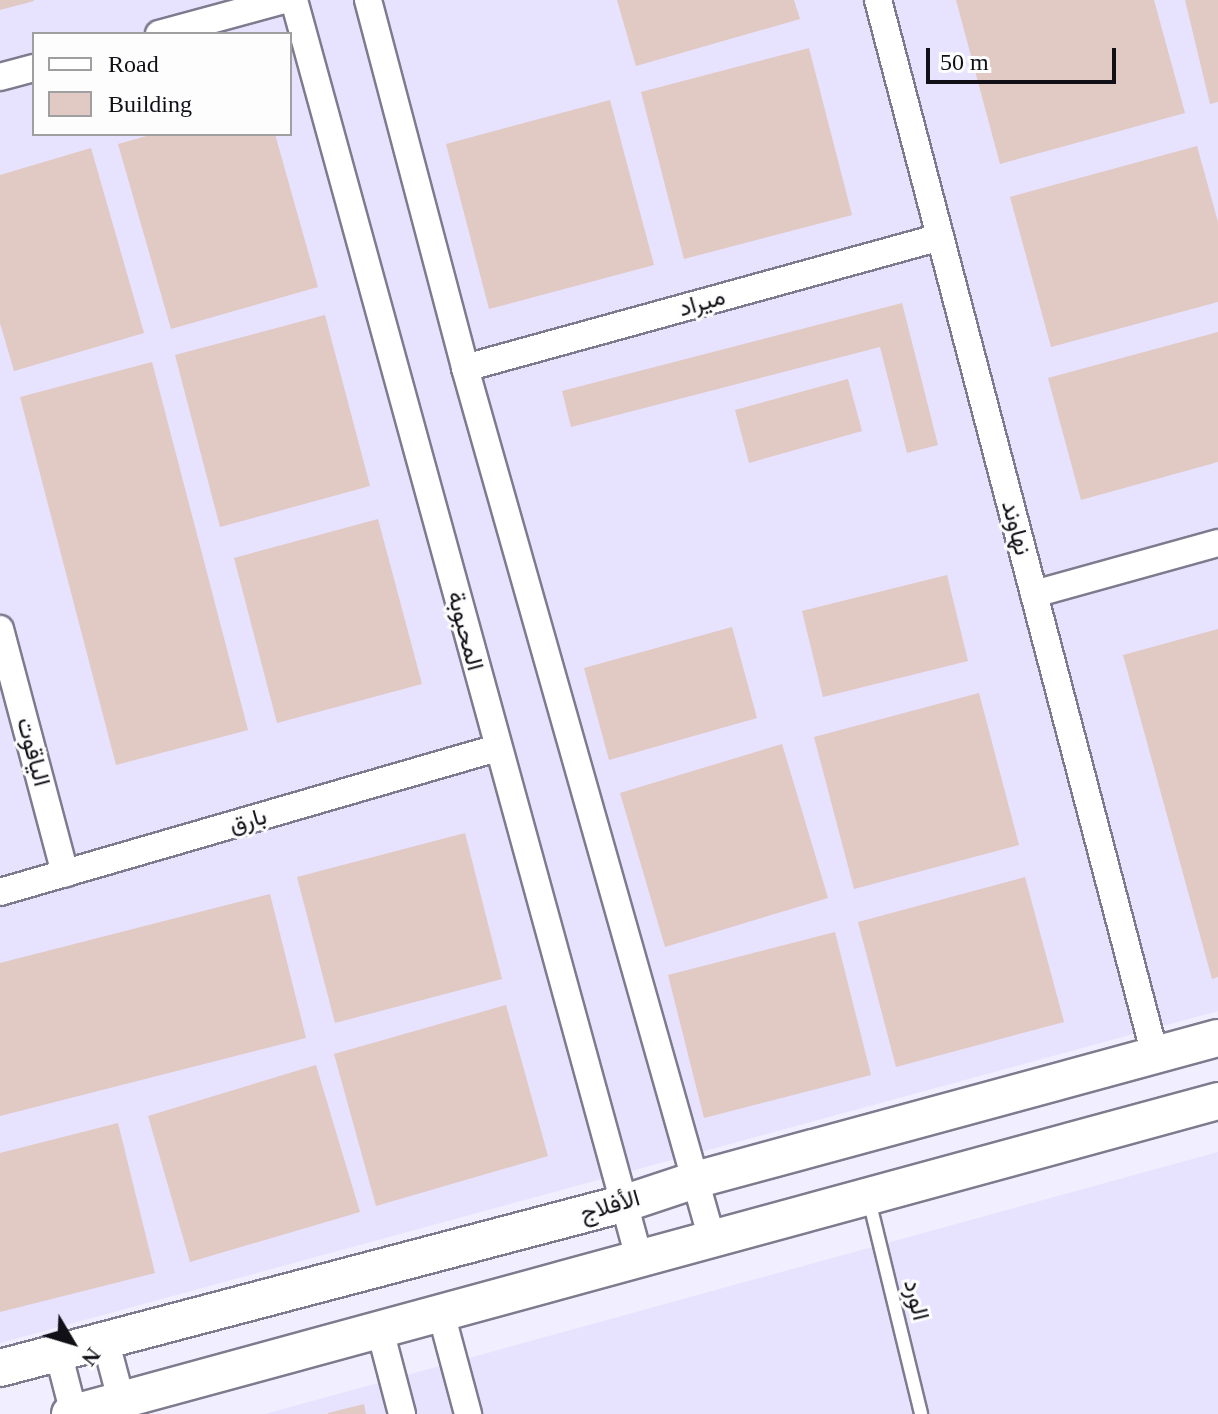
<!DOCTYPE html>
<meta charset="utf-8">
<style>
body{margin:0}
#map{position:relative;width:1218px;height:1414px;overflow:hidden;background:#f1eeff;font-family:"Times New Roman",Vazirmatn,serif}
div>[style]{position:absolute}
.built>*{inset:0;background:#e7e2fe}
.building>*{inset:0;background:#e1c9c4}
.roads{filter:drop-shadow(2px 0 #7e7b8e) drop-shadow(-2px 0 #7e7b8e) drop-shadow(0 2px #7e7b8e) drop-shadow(0 -2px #7e7b8e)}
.lane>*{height:12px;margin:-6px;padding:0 6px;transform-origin:6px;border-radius:6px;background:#fff}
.street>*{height:26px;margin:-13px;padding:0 13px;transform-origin:13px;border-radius:13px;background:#fff}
.secondary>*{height:36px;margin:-18px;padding:0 18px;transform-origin:18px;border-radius:18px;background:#fff}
span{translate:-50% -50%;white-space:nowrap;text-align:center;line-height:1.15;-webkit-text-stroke:6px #fdfdfd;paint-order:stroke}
.street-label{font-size:24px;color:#111017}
.legend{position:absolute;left:32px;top:32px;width:260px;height:104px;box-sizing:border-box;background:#fdfdfd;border:2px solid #9f9ea1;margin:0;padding:10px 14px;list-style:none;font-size:24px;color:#111017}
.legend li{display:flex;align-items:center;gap:16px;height:40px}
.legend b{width:40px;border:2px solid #9f9ea1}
.north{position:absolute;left:32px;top:1302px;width:80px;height:80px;-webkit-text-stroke:6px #fdfdfd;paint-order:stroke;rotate:128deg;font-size:22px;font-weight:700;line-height:32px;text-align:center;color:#111017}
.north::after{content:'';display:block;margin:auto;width:28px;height:36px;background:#111017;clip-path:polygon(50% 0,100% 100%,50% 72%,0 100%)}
.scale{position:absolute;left:926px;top:48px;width:190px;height:36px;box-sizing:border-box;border:4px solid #111017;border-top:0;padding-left:10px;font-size:24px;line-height:28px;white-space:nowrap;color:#111017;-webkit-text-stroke:6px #fdfdfd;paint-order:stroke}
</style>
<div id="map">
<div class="built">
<div style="clip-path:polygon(evenodd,0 0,1218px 0,1218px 1011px,0 1343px,0 0,34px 34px,290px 34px,290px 134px,34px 134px,34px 34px)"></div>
<div style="clip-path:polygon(1218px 1152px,1218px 1414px,265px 1414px)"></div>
</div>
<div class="building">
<div style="clip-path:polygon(0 0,34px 0,34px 1px,0 10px)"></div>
<div style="clip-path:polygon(617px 0,794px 0,800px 19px,636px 66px)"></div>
<div style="clip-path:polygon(956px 0,1154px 0,1185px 113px,1000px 164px)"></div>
<div style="clip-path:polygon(1185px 0,1218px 0,1218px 102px,1210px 104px)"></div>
<div style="clip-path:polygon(809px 48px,852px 215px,684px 259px,641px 92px)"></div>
<div style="clip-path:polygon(610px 100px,654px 265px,489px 309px,446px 144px)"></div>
<div style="clip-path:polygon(154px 134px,275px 134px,318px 287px,171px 329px,118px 144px)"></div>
<div style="clip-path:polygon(1197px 146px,1218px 222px,1218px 302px,1051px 347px,1010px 197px)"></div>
<div style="clip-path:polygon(91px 148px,144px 333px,14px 371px,0 323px,0 175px)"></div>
<div style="clip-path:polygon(902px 303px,938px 445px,907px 453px,880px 347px,571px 427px,562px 391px)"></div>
<div style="clip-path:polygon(325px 315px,370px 486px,220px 527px,175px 355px)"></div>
<div style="clip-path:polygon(1218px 332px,1218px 462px,1081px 500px,1048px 378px)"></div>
<div style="clip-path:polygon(152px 362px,248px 730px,116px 765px,20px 397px)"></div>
<div style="clip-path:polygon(848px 379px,862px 431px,749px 463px,735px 410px)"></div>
<div style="clip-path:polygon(378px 519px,422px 684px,277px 723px,234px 558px)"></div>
<div style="clip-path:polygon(947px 575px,968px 661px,823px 697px,802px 611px)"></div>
<div style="clip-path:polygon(732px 627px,757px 718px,609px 760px,584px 668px)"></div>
<div style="clip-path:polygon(1218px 629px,1218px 977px,1212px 979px,1123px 655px)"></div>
<div style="clip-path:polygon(979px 693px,1019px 845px,854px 889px,814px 737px)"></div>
<div style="clip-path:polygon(782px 744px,828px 898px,665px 947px,620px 793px)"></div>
<div style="clip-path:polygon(465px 833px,502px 979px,335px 1023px,297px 877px)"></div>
<div style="clip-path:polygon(1025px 877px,1064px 1022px,896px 1067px,858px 922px)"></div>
<div style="clip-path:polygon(270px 894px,306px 1038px,0 1116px,0 963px)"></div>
<div style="clip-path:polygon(835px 932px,871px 1075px,704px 1118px,668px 975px)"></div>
<div style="clip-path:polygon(506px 1005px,548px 1156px,376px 1206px,334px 1054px)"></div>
<div style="clip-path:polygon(316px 1065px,360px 1212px,190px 1262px,148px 1116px)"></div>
<div style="clip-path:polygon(118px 1123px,155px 1273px,0 1312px,0 1153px)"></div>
<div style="clip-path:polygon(364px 1404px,366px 1414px,328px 1414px,328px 1413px)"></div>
</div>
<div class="roads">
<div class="lane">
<div style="left:869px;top:1200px;width:220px;rotate:76.3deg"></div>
</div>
<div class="street">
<div style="left:294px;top:0;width:1308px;rotate:74.66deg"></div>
<div style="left:368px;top:0;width:381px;rotate:75.2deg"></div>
<div style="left:465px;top:368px;width:905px;rotate:74.17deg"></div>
<div style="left:878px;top:0;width:1091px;rotate:75.29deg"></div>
<div style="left:159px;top:34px;width:130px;rotate:-15.2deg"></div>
<div style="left:0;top:77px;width:35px;rotate:-15deg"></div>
<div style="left:465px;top:368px;width:493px;rotate:-15.4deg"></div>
<div style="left:1034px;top:594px;width:191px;rotate:-15.5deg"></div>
<div style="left:0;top:629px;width:253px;rotate:75.1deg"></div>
<div style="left:0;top:892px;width:517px;rotate:-16.16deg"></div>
<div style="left:441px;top:1313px;width:105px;rotate:75deg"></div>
<div style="left:380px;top:1330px;width:87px;rotate:75.3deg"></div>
<div style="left:105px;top:1339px;width:78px;rotate:75.1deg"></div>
<div style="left:58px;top:1352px;width:64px;rotate:75.5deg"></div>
</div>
<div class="secondary">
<div style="left:0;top:1368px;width:647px;rotate:-14.77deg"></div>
<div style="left:626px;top:1203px;width:73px;rotate:-18.4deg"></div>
<div style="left:695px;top:1180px;width:542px;rotate:-15.19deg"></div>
<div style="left:70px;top:1414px;width:1190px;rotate:-15.25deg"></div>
</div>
</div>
<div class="street-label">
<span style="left:702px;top:303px;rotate:-16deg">ميراد</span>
<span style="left:1016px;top:528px;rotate:75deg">نهاوند</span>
<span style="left:465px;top:631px;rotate:75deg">المحبوبة</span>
<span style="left:33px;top:752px;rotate:75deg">الياقوت</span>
<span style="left:248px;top:821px;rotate:-16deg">بارق</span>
<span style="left:610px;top:1206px;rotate:-16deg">الأفلاج</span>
<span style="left:916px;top:1300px;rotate:76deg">الورد</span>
</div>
<ul class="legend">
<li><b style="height:10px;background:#fff"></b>Road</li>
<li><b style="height:22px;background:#e1c9c4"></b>Building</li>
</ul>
<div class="north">N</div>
<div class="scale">50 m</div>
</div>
